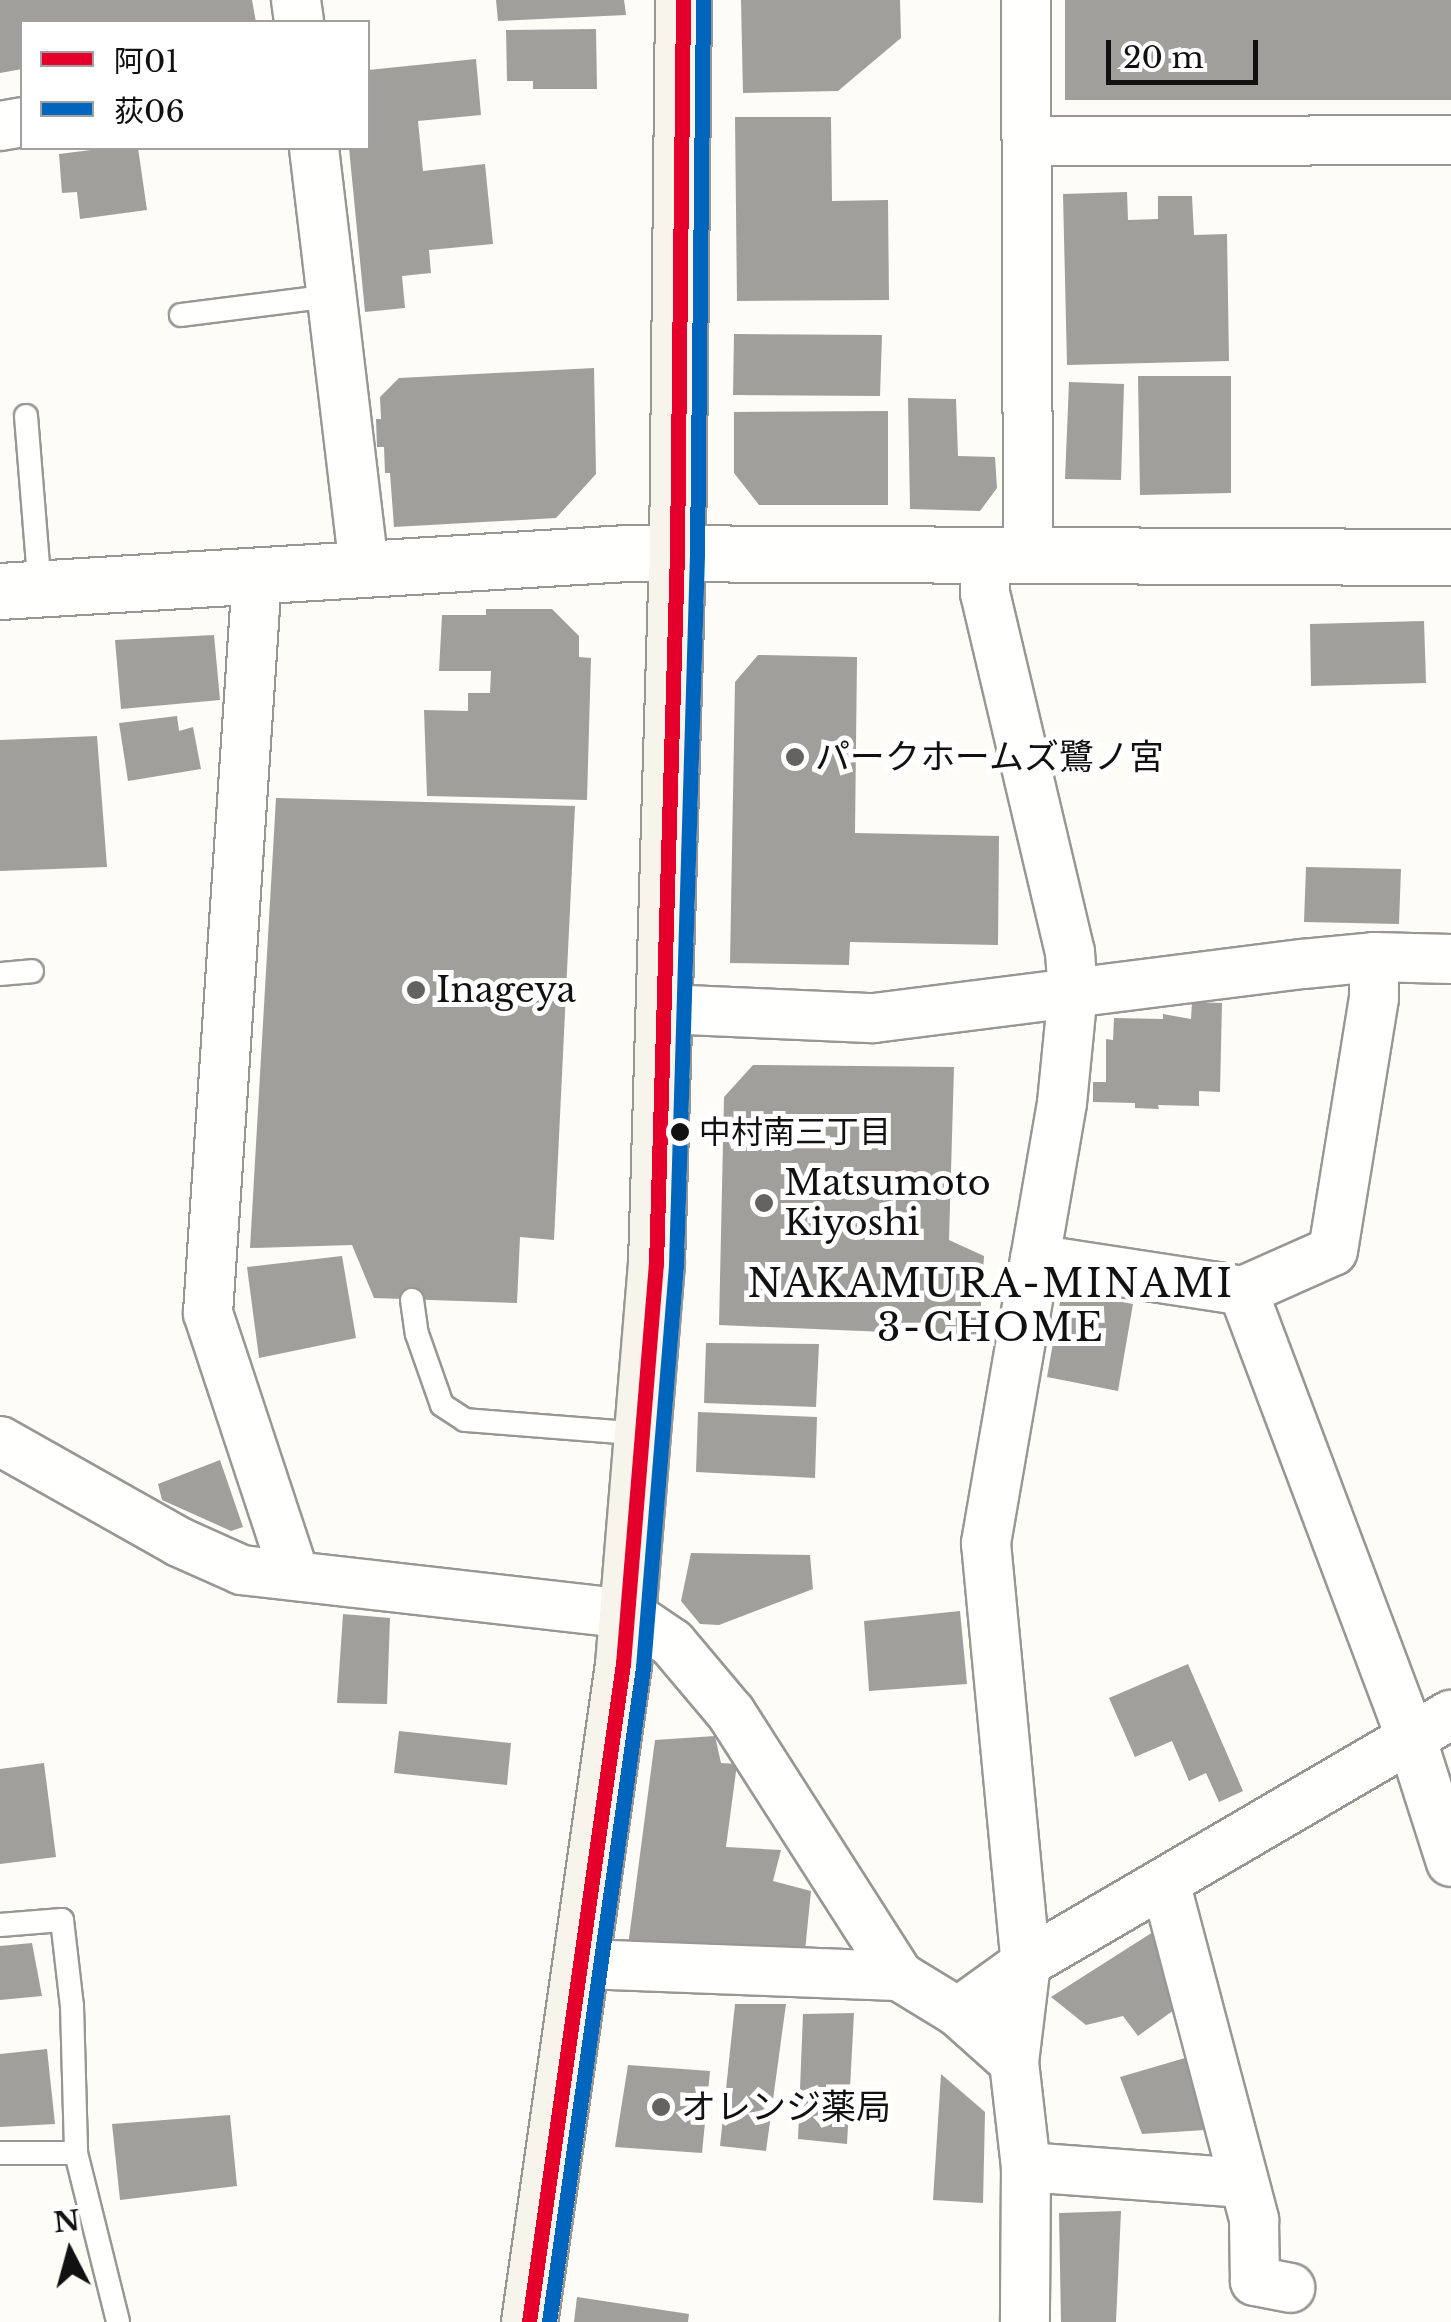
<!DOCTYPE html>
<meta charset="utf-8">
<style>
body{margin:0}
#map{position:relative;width:1451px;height:2322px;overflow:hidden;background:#fdfcf7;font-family:"Libre Baskerville","Noto Sans JP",serif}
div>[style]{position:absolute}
.building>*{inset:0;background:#a19f9c}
.roads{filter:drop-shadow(2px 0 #979795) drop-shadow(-2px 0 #979795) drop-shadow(0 2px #979795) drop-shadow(0 -2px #979795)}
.service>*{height:22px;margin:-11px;padding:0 11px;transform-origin:11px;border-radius:11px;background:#fffffe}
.minor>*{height:48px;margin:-24px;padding:0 24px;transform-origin:24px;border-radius:24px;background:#fffffe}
.tertiary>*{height:55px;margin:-27.5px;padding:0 27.5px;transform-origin:27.5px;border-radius:27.5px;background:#fffffe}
.secondary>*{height:55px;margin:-27.5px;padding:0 27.5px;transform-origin:27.5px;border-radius:27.5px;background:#f6f4eb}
.bus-1>*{height:15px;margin:-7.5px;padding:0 7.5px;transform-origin:7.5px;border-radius:7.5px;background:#e4002b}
.bus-2>*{height:15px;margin:-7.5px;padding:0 7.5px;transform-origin:7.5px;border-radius:7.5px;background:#0065bd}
.dots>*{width:28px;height:28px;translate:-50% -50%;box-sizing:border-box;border:5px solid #fff;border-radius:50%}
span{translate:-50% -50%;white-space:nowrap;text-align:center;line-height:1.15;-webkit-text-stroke:10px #fff;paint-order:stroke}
.bus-label{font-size:32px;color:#111}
.left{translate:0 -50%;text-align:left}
.poi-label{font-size:35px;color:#111}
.neighbourhood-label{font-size:38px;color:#111;letter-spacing:2.5px}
.legend{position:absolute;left:20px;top:20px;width:350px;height:130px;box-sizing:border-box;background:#fff;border:2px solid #a0a0a0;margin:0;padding:12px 18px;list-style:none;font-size:30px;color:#111}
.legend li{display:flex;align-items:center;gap:20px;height:50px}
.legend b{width:50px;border:2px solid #a0a0a0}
.north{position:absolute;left:20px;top:2202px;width:100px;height:100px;-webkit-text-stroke:8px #fff;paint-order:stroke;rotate:354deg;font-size:28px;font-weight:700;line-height:40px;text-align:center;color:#111}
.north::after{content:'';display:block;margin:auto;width:35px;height:45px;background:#111;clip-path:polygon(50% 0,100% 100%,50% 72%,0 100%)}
.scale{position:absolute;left:1106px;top:40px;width:152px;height:45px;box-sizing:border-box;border:5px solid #111;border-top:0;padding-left:12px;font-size:30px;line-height:35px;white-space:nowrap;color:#111;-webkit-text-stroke:8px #fff;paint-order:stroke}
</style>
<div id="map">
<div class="building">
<div style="clip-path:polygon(0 0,252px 0,256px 22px,22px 22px,22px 69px,0 73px)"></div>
<div style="clip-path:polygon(496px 0,624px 0,626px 15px,498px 21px)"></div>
<div style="clip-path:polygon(741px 0,900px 0,901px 38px,838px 91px,743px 93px)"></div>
<div style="clip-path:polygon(1065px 0,1451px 0,1451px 100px,1065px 100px)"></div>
<div style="clip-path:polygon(596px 29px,597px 89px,533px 89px,533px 81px,507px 81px,506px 30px)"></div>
<div style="clip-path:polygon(476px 59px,481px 115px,418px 121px,423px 171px,485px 164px,493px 244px,429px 250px,431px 273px,402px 276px,405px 308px,365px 312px,349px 148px,368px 148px,368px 70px)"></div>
<div style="clip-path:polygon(735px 117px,831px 117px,832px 201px,888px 200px,889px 300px,737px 301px)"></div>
<div style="clip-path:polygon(107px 148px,138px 148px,147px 210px,80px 219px,77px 192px,62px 193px,59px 154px)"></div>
<div style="clip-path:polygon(1127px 192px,1128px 220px,1158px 219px,1158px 196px,1192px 196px,1194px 235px,1227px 234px,1229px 361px,1067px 365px,1063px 194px)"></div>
<div style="clip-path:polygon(734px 334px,882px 335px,880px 396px,733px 395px)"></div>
<div style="clip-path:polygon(594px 368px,596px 474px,556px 518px,394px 527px,390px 473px,385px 473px,384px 447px,377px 447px,376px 419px,381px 419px,380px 397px,399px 378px)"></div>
<div style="clip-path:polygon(1138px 376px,1231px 376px,1231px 493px,1140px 495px)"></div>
<div style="clip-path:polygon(1069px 382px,1124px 384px,1121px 480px,1065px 479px)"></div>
<div style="clip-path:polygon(908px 398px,956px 399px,958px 456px,995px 457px,997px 488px,980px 511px,910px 509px)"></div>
<div style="clip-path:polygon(888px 411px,888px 505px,759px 505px,734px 473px,734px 412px)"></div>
<div style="clip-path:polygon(486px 609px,552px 609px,579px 636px,579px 657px,591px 658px,587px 800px,427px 796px,424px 710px,468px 711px,468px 693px,490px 693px,491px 671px,439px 671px,442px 615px,486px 615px)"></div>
<div style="clip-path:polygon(1424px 621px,1426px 683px,1311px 686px,1310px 624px)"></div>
<div style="clip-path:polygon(214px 635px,220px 700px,121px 709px,115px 640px)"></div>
<div style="clip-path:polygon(758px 655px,857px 657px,855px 833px,999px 836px,998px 945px,850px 942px,849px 965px,730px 963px,735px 682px)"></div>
<div style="clip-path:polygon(177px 716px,179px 731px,193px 727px,201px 769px,128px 781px,119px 723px)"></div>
<div style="clip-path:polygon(97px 736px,107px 867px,0 871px,0 740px)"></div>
<div style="clip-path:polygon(276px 798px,575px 806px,554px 1240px,520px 1237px,517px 1303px,374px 1298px,352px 1245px,250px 1248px)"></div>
<div style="clip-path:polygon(1306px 867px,1401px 869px,1399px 924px,1304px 922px)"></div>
<div style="clip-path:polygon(1192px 1002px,1222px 1003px,1220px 1092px,1199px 1091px,1199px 1106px,1158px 1105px,1159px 1109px,1135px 1108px,1135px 1103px,1093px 1102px,1093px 1082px,1106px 1082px,1106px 1039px,1113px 1040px,1114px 1018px,1163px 1019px,1163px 1014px,1191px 1019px)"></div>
<div style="clip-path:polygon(753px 1065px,954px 1067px,949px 1240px,984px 1256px,979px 1336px,719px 1325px,724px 1097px)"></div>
<div style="clip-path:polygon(342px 1256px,356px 1338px,259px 1358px,247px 1267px)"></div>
<div style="clip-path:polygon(1062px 1291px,1133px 1304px,1118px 1391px,1047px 1377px)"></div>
<div style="clip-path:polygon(706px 1343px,819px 1344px,816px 1407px,704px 1403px)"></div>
<div style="clip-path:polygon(698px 1412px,817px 1417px,815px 1478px,696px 1472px)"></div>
<div style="clip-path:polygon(220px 1460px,243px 1527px,231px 1531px,162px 1500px,158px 1484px)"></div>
<div style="clip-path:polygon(691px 1553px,810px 1555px,813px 1589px,719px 1625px,700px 1624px,681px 1601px)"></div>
<div style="clip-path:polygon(960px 1611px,967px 1684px,869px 1691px,864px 1621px)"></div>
<div style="clip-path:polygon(343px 1614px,390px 1618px,387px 1704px,337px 1703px)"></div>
<div style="clip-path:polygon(1188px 1664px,1243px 1791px,1219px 1802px,1206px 1773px,1189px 1781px,1172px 1741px,1135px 1757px,1109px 1698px)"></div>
<div style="clip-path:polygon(399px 1731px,511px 1743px,507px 1785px,394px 1773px)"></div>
<div style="clip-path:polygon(715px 1736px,721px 1763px,737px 1764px,726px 1847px,781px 1850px,773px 1881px,811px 1891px,805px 1951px,628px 1946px,655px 1740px)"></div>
<div style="clip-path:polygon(44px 1763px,56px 1857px,0 1864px,0 1769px)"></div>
<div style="clip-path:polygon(1153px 1932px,1174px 2010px,1138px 2036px,1123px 2016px,1086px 2025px,1051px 1997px)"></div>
<div style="clip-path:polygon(32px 1943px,42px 1996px,0 2000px,0 1946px)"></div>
<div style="clip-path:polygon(735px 2004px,786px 2004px,766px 2151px,720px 2146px)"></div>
<div style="clip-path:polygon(854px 2013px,847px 2144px,798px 2139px,803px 2014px)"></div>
<div style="clip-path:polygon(47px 2049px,55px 2124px,0 2127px,0 2054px)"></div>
<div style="clip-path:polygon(1185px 2058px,1205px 2130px,1142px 2134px,1120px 2077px)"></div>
<div style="clip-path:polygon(628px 2065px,710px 2071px,702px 2153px,615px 2147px)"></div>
<div style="clip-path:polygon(941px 2074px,985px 2112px,983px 2203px,933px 2200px)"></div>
<div style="clip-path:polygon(230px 2115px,237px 2186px,120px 2200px,112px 2124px)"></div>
<div style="clip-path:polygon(1121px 2211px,1116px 2322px,1061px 2322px,1059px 2213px)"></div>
<div style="clip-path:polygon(577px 2297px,689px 2314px,688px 2322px,574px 2322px)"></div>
</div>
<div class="roads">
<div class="service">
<div style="left:181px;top:315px;width:151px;rotate:-7.2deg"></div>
<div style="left:26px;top:416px;width:174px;rotate:85.4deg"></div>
<div style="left:0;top:974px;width:32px;rotate:-5deg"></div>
<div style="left:412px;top:1300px;width:34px;rotate:82deg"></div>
<div style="left:417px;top:1334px;width:75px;rotate:70.6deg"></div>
<div style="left:442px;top:1405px;width:27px;rotate:33deg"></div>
<div style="left:465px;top:1420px;width:179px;rotate:4.5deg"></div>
<div style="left:0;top:1925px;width:62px;rotate:-4.6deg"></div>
<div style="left:62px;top:1920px;width:87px;rotate:83.4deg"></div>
<div style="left:72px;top:2006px;width:147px;rotate:88.4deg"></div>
<div style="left:76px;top:2153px;width:174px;rotate:76deg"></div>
<div style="left:0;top:2153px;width:76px"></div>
</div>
<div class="minor">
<div style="left:296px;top:0;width:22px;rotate:82deg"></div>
<div style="left:1026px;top:0;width:555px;rotate:89.79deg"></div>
<div style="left:0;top:126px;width:22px;rotate:-10deg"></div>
<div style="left:1027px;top:141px;width:424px;rotate:-0.1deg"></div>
<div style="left:314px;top:148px;width:424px;rotate:83.2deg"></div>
<div style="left:985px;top:555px;width:38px;rotate:90deg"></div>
<div style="left:985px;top:593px;width:369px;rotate:76.7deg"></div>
<div style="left:1070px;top:952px;width:39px;rotate:86deg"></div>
<div style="left:1073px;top:991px;width:113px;rotate:95.6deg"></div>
<div style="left:1062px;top:1103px;width:447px;rotate:99.8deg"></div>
<div style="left:986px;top:1543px;width:422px;rotate:84.6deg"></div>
<div style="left:1026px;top:1963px;width:100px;rotate:96.9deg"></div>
<div style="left:1014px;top:2062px;width:106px;rotate:83.5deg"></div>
<div style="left:1026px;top:2167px;width:155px;rotate:90.4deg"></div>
<div style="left:257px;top:577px;width:738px;rotate:93.81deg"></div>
<div style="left:208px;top:1313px;width:274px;rotate:71.7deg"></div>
<div style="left:664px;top:1009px;width:210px;rotate:2.5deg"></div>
<div style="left:874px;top:1018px;width:432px;rotate:-7.2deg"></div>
<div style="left:1303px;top:964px;width:71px;rotate:-5.6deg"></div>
<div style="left:1374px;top:957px;width:77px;rotate:1.5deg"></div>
<div style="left:1035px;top:1259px;width:210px;rotate:8.7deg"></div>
<div style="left:1243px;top:1291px;width:477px;rotate:69.4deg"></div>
<div style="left:1411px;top:1737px;width:131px;rotate:72.3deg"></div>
<div style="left:1243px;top:1291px;width:98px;rotate:-24deg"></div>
<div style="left:1333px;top:1251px;width:256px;rotate:-80.8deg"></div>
<div style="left:1374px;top:998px;width:41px;rotate:-90deg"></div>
<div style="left:0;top:1441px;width:206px;rotate:29.4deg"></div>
<div style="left:179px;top:1542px;width:69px;rotate:24deg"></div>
<div style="left:242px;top:1570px;width:389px;rotate:6.5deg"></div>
<div style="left:629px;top:1614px;width:52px;rotate:34deg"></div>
<div style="left:672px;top:1643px;width:92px;rotate:49.9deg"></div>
<div style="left:731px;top:1713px;width:312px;rotate:57.4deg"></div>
<div style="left:899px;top:1976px;width:69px;rotate:31.4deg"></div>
<div style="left:958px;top:2012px;width:75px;rotate:41.8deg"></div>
<div style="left:1165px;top:1882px;width:350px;rotate:75.2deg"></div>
<div style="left:1254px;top:2220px;width:61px;rotate:89.1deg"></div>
<div style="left:1255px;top:2281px;width:36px;rotate:11deg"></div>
<div style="left:582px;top:1964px;width:317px;rotate:2.2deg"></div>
<div style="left:958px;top:2012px;width:84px;rotate:-35.8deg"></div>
<div style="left:1026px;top:1963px;width:492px;rotate:-30.3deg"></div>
<div style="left:1026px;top:2167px;width:218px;rotate:4.2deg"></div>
</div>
<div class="tertiary">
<div style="left:0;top:591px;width:627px;rotate:-3.47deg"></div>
<div style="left:626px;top:553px;width:825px;rotate:0.28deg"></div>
</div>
<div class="secondary">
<div style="left:529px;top:2322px;width:665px;rotate:-81.87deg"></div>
<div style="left:623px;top:1664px;width:401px;rotate:-85.3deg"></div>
<div style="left:656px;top:1264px;width:710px;rotate:-88.31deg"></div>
<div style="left:677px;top:554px;width:554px;rotate:-89.38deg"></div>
</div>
</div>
<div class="bus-1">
<div style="left:529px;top:2322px;width:665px;rotate:-81.87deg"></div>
<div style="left:623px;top:1664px;width:401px;rotate:-85.3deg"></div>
<div style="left:656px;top:1264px;width:710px;rotate:-88.31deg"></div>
<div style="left:677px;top:554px;width:554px;rotate:-89.38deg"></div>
</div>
<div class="bus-2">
<div style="left:549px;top:2322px;width:662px;rotate:-81.83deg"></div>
<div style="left:643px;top:1667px;width:402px;rotate:-85.3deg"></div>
<div style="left:676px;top:1266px;width:711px;rotate:-88.31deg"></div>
<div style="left:697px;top:555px;width:555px;rotate:-89.38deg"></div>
</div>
<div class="dots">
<div style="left:795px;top:757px;background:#646362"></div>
<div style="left:416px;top:990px;background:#646362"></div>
<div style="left:680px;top:1132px;background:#111"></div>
<div style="left:764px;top:1203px;background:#646362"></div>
<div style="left:661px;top:2107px;background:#646362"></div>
</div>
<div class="bus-label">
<span class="left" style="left:699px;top:1132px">中村南三丁目</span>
</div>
<div class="poi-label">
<span class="left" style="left:815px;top:757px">パークホームズ鷺ノ宮</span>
<span class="left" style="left:436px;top:990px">Inageya</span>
<span class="left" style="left:784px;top:1203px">Matsumoto<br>Kiyoshi</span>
<span class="left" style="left:681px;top:2107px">オレンジ薬局</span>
</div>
<div class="neighbourhood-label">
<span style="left:991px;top:1306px">NAKAMURA-MINAMI<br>3-CHOME</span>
</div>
<ul class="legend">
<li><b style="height:12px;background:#e4002b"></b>阿01</li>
<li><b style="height:12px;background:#0065bd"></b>荻06</li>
</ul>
<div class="north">N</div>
<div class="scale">20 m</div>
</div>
